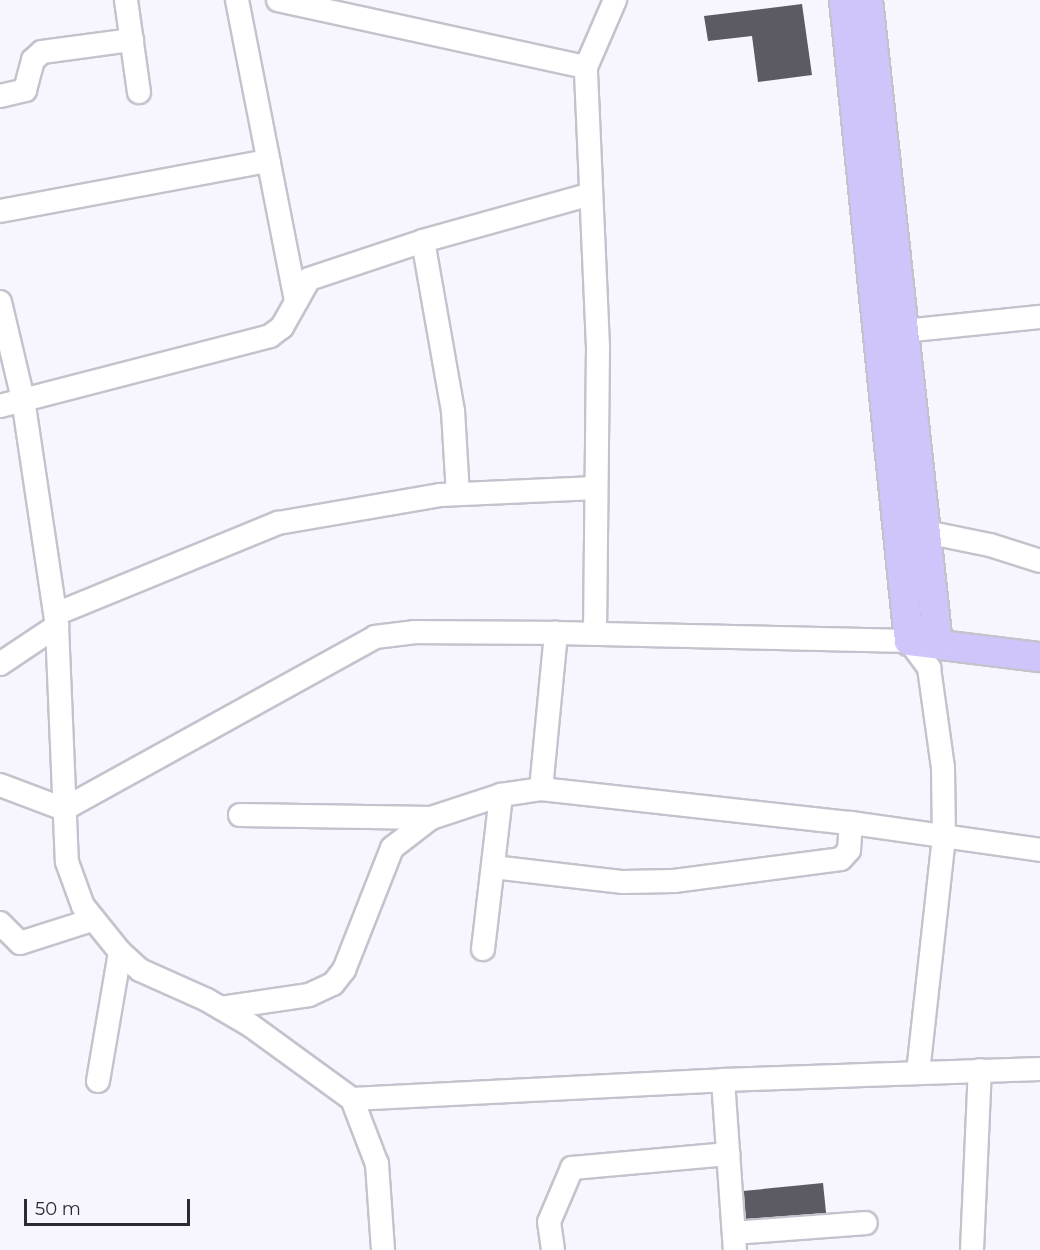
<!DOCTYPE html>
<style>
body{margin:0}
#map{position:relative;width:1040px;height:1250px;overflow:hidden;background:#f7f6fe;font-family:Montserrat,sans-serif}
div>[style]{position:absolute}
.building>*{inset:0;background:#5c5b63}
.roads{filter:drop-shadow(2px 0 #c4c3cd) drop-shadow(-2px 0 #c4c3cd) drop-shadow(0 2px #c4c3cd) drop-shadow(0 -2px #c4c3cd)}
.minor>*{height:22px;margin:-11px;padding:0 11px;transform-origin:11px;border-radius:11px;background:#fff}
.major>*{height:28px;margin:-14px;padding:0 14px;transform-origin:14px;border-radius:14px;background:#d0c5fa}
span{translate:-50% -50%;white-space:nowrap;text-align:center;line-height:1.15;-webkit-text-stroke:6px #f7f6fe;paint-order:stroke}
.scale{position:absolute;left:24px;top:1199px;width:166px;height:27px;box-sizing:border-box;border:3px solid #2c2b2f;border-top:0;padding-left:8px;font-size:18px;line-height:21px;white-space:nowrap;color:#2c2b2f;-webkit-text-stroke:4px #f7f6fe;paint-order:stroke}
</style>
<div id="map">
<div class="building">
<div style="clip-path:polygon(802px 4px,812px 75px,758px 82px,752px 36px,708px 41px,704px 16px)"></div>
<div style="clip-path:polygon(823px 1183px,827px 1222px,747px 1230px,743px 1191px)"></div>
</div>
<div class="roads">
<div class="minor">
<div style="left:126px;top:0;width:93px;rotate:82deg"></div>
<div style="left:237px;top:0;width:307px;rotate:78.9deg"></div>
<div style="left:278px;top:0;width:315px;rotate:12.3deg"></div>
<div style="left:0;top:96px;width:26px;rotate:-13deg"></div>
<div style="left:25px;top:90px;width:31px;rotate:-75deg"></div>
<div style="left:33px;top:60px;width:12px;rotate:-42deg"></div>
<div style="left:42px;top:52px;width:91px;rotate:-7.6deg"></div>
<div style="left:0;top:211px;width:273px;rotate:-10.6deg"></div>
<div style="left:423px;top:241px;width:173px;rotate:80deg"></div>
<div style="left:453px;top:411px;width:83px;rotate:86.6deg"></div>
<div style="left:0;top:302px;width:100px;rotate:76.7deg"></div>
<div style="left:23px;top:399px;width:230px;rotate:81.5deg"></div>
<div style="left:57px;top:626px;width:236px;rotate:87.6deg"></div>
<div style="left:67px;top:862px;width:47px;rotate:70deg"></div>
<div style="left:83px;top:906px;width:59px;rotate:51.2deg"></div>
<div style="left:120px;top:952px;width:27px;rotate:42deg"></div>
<div style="left:140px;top:970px;width:73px;rotate:24.1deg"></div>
<div style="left:207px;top:1000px;width:50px;rotate:30.2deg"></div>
<div style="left:250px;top:1025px;width:126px;rotate:36deg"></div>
<div style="left:352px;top:1099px;width:70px;rotate:69deg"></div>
<div style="left:377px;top:1164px;width:86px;rotate:86deg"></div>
<div style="left:904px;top:331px;width:137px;rotate:-5.9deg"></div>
<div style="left:0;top:406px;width:279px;rotate:-14.5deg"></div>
<div style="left:270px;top:336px;width:15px;rotate:-37deg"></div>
<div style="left:282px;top:327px;width:55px;rotate:-60.6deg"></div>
<div style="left:309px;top:279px;width:120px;rotate:-18.4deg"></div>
<div style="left:423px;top:241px;width:174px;rotate:-15.6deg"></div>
<div style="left:926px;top:532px;width:65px;rotate:11.5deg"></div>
<div style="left:990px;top:545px;width:52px;rotate:17.7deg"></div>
<div style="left:56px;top:614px;width:240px;rotate:-22.3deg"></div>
<div style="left:278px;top:523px;width:164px;rotate:-9.8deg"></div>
<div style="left:440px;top:495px;width:156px;rotate:-2.6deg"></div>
<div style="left:595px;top:634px;width:287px;rotate:-89.4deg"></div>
<div style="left:598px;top:347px;width:280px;rotate:-92.5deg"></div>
<div style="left:586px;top:67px;width:73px;rotate:-66.6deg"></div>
<div style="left:0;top:664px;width:69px;rotate:-33.7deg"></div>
<div style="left:0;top:785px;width:68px;rotate:20.6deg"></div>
<div style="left:64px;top:809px;width:355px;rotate:-28.9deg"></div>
<div style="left:375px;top:637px;width:39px;rotate:-7deg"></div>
<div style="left:414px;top:632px;width:142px;rotate:0.4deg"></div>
<div style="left:541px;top:789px;width:157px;rotate:-84.5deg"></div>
<div style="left:556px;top:633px;width:353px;rotate:1.3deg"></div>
<div style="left:909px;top:641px;width:34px;rotate:53deg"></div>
<div style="left:929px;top:668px;width:101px;rotate:82deg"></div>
<div style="left:943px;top:768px;width:69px;rotate:89.2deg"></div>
<div style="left:944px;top:837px;width:235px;rotate:96.3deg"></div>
<div style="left:240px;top:815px;width:191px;rotate:0.9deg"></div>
<div style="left:493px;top:867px;width:131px;rotate:6.6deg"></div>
<div style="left:623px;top:882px;width:51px;rotate:-1.1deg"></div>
<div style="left:674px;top:881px;width:168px;rotate:-7.5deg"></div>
<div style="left:841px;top:859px;width:12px;rotate:-48deg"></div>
<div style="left:849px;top:850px;width:27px;rotate:-86deg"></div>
<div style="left:0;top:923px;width:28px;rotate:45deg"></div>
<div style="left:20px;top:943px;width:76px;rotate:-17.7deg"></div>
<div style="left:483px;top:949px;width:155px;rotate:-83.3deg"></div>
<div style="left:221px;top:1008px;width:89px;rotate:-8.4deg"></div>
<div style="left:309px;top:995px;width:26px;rotate:-25deg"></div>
<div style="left:333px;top:984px;width:18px;rotate:-52deg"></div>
<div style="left:344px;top:970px;width:131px;rotate:-68.5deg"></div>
<div style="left:392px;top:848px;width:49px;rotate:-37.6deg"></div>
<div style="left:431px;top:818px;width:74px;rotate:-18.2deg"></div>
<div style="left:501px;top:795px;width:40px;rotate:-8.5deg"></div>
<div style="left:541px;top:789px;width:312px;rotate:6.3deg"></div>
<div style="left:851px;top:823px;width:191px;rotate:8.1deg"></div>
<div style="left:723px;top:1080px;width:317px;rotate:-2deg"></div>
<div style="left:98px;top:1081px;width:131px;rotate:-80.3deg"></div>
<div style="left:352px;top:1099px;width:371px;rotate:-2.9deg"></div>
<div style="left:723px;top:1080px;width:170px;rotate:86deg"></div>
<div style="left:734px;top:1233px;width:132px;rotate:-4.3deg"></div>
<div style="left:553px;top:1250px;width:28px;rotate:-98deg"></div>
<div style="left:549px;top:1222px;width:59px;rotate:-66.9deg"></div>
<div style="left:572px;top:1168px;width:157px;rotate:-5.1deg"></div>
<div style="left:972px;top:1250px;width:180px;rotate:-87.5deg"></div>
</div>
<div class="major">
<div style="left:844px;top:0;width:644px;rotate:84.21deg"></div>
<div style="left:909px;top:641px;width:132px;rotate:7deg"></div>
<div style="left:868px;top:0;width:648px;rotate:83.8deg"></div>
</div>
</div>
<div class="scale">50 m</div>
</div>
